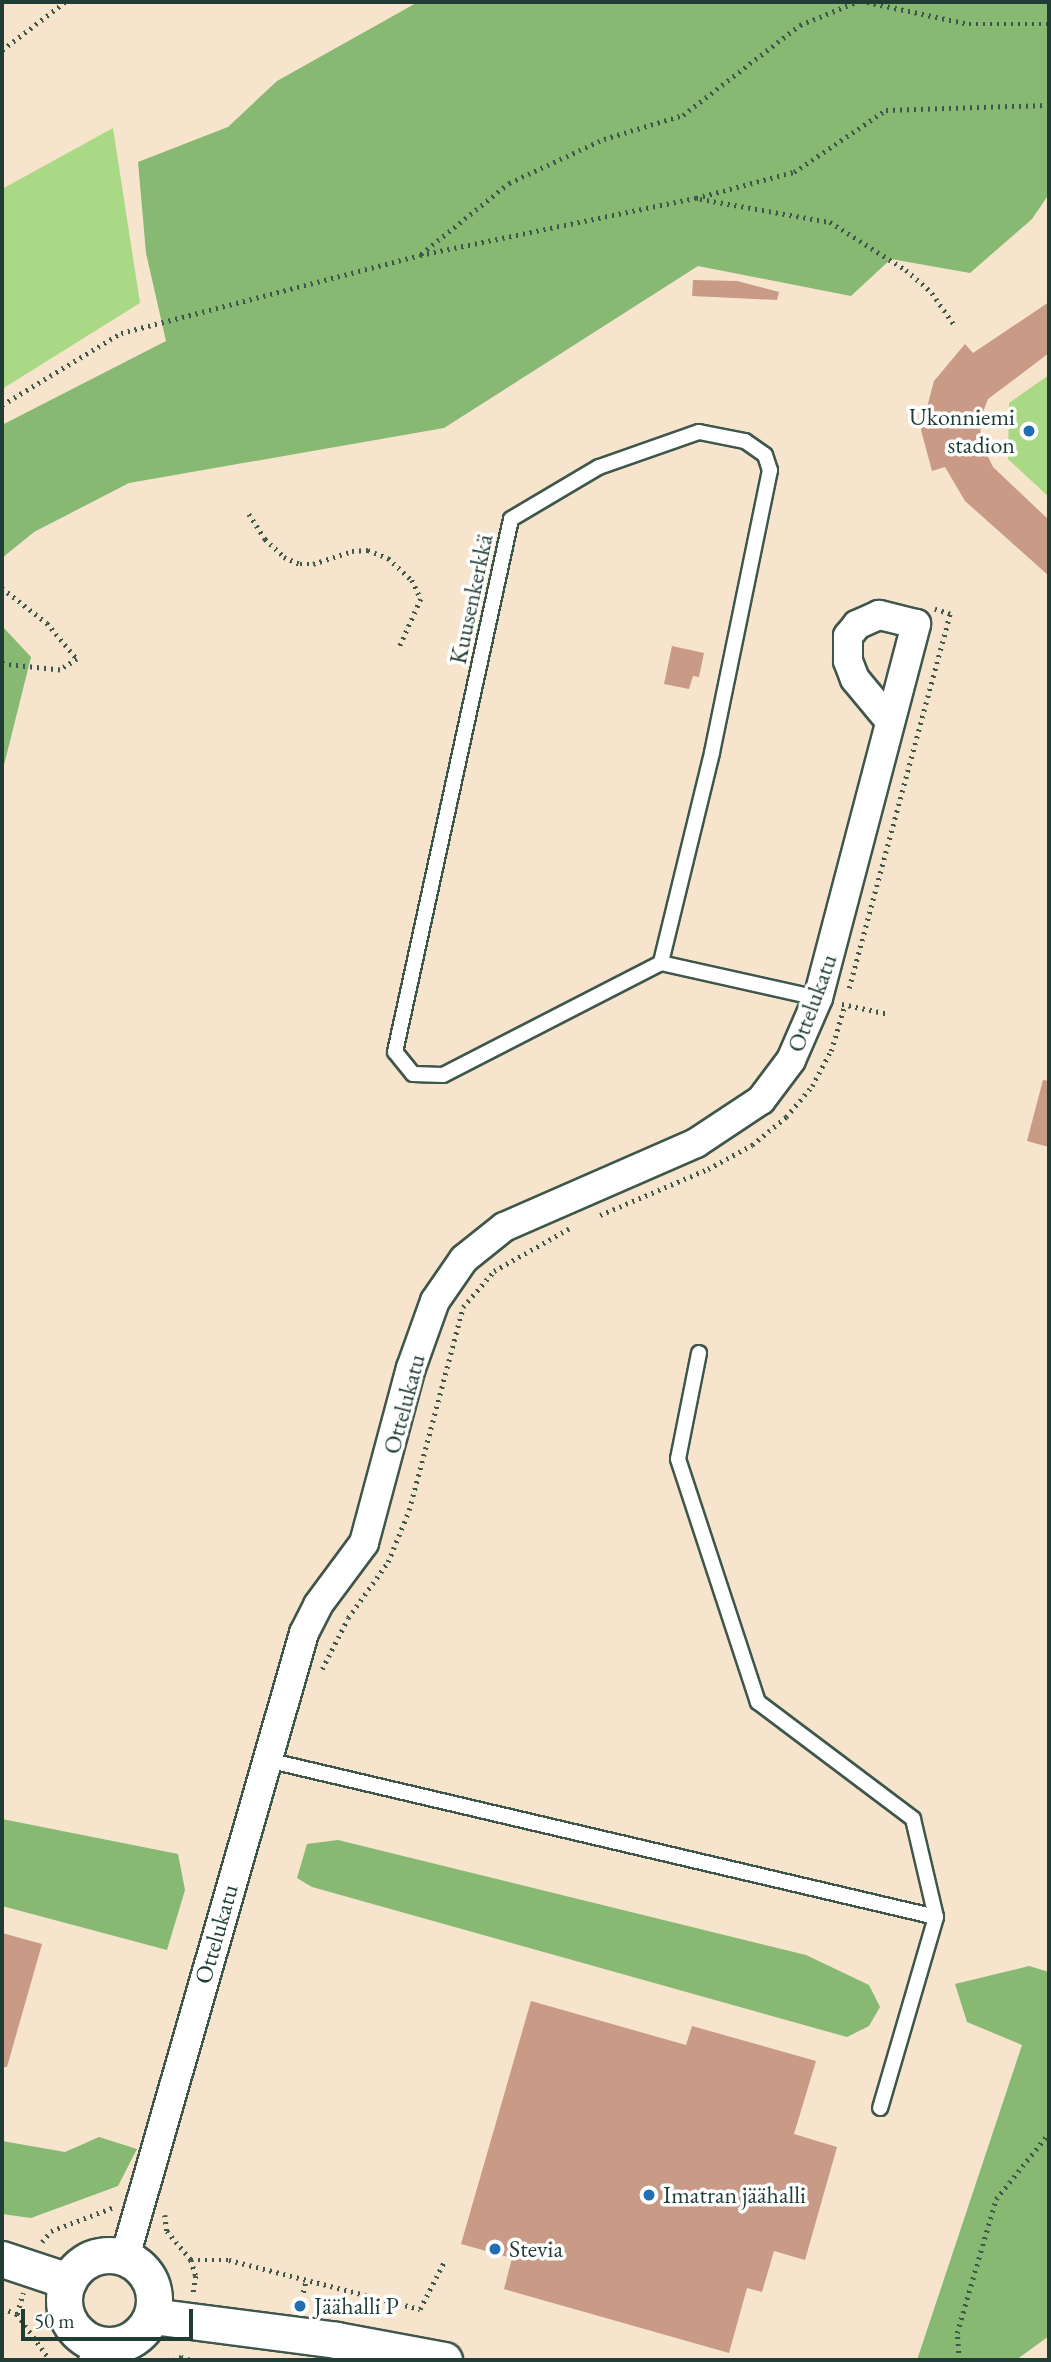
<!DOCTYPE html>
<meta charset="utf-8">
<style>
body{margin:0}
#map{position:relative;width:1051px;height:2362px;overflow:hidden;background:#f6e4cd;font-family:"EB Garamond",serif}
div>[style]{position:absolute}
.green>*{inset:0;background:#aad986}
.forest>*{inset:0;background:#87b973}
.building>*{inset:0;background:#c99a86}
.path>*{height:4.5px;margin-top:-2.25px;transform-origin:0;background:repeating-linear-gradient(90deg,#3f564b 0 2px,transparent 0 7px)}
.roads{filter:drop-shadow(2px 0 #3f564b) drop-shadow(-2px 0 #3f564b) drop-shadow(0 2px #3f564b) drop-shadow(0 -2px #3f564b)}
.service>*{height:14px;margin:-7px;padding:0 7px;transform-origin:7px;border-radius:7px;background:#fff}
.minor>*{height:28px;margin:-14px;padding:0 14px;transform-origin:14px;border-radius:14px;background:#fff}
.tertiary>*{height:35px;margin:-17.5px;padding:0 17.5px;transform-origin:17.5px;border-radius:17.5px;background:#fff}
.tertiary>.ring{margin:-17.5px;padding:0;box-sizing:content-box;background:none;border:35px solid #fff;border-radius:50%}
.dots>*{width:19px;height:19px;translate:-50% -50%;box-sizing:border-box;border:4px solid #fff;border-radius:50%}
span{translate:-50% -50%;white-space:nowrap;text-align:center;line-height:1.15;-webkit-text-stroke:7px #fff;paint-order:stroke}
.poi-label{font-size:24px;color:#1f3d34}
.right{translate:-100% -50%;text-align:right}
.left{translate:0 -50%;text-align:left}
.street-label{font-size:24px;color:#1f3d34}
.frame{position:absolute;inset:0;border:4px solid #1f3d34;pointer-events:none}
.scale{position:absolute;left:21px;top:2309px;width:172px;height:32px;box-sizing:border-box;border:4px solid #1f3d34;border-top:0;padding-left:9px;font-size:21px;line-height:24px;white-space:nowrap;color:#1f3d34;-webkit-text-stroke:5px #fff;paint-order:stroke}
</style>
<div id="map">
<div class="green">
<div style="clip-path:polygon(113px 128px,140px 303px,2px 389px,2px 189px)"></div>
<div style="clip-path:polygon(1049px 375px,1049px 497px,1008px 459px,1009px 403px)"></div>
</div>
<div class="forest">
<div style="clip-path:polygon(418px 2px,1049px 2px,1049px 194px,1032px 219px,970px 273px,891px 259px,851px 296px,698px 266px,444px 428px,129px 483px,34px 532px,2px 558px,2px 425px,166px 341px,146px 253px,138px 162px,228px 127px,277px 81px)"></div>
<div style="clip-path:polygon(2px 626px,31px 657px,2px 773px)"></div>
<div style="clip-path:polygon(2px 1819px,178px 1854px,185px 1890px,167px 1950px,2px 1906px)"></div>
<div style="clip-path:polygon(338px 1840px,806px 1955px,869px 1985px,880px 2007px,869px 2026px,847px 2037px,312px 1887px,297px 1878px,307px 1844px)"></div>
<div style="clip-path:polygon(1029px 1966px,1049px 1972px,1049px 2336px,1016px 2360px,917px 2360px,1022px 2045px,967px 2022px,955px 1984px)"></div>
<div style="clip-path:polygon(99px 2137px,137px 2149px,118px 2186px,31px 2218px,2px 2214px,2px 2141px,65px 2152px)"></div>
</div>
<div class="building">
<div style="clip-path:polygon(693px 280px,737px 281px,779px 292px,777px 300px,692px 296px)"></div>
<div style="clip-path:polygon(1049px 302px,1049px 353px,988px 399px,980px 420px,981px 442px,993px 467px,1049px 520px,1049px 576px,965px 501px,945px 467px,932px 471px,921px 430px,934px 381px,965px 344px,973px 353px)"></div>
<div style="clip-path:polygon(672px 646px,704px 653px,699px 677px,693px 676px,689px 689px,664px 684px)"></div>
<div style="clip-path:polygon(1043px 1080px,1049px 1081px,1049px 1147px,1027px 1141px)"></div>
<div style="clip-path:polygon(2px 1933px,42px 1944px,7px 2067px,2px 2067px)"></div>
<div style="clip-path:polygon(531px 2001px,686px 2045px,692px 2026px,816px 2061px,794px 2134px,837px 2147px,805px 2260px,774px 2251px,762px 2292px,747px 2288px,729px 2353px,504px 2289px,512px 2258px,461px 2244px)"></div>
</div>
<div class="path">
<div style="left:867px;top:2px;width:104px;rotate:12.2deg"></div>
<div style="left:969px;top:24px;width:80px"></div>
<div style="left:2px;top:50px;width:79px;rotate:-37.3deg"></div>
<div style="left:700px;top:199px;width:132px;rotate:10deg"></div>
<div style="left:830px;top:222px;width:90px;rotate:32.3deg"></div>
<div style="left:906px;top:270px;width:35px;rotate:41deg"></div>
<div style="left:932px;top:293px;width:39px;rotate:55deg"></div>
<div style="left:421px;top:254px;width:113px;rotate:-38.9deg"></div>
<div style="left:509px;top:183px;width:105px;rotate:-24.9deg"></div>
<div style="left:604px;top:139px;width:83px;rotate:-16.9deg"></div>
<div style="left:683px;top:115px;width:148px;rotate:-37.6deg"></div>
<div style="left:800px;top:25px;width:61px;rotate:-22.3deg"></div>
<div style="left:2px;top:405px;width:139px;rotate:-31.2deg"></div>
<div style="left:121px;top:333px;width:309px;rotate:-14.6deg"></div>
<div style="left:420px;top:255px;width:282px;rotate:-11.7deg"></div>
<div style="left:696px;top:198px;width:101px;rotate:-14.9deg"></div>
<div style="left:794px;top:172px;width:111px;rotate:-34deg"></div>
<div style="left:886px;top:110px;width:163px;rotate:-1.8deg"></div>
<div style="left:249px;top:514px;width:30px;rotate:57deg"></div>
<div style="left:265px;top:539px;width:26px;rotate:43deg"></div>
<div style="left:284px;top:557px;width:17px;rotate:24deg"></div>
<div style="left:300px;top:564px;width:13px"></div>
<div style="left:313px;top:564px;width:41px;rotate:-18.4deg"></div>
<div style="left:352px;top:551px;width:16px;rotate:-4deg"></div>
<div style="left:368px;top:550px;width:22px;rotate:22deg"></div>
<div style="left:388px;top:558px;width:33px;rotate:43deg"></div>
<div style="left:412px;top:580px;width:21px;rotate:65deg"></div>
<div style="left:421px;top:599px;width:54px;rotate:114.2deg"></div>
<div style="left:2px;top:588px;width:57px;rotate:37.9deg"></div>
<div style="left:47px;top:623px;width:47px;rotate:50.2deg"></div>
<div style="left:77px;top:659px;width:20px;rotate:147deg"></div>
<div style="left:60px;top:670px;width:58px;rotate:-174.1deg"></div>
<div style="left:849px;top:988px;width:387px;rotate:-74.9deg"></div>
<div style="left:950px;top:614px;width:16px;rotate:-162deg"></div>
<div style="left:842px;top:1004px;width:48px;rotate:12deg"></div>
<div style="left:600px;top:1215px;width:117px;rotate:-23.1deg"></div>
<div style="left:708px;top:1169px;width:50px;rotate:-28.6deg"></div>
<div style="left:752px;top:1145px;width:44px;rotate:-39.5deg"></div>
<div style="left:786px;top:1117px;width:40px;rotate:-50deg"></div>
<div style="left:812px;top:1086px;width:40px;rotate:-62deg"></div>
<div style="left:831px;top:1051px;width:46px;rotate:-73.5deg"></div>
<div style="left:322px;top:1669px;width:57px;rotate:-63deg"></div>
<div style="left:348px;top:1618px;width:69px;rotate:-54.5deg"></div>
<div style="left:388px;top:1562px;width:56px;rotate:-68deg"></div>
<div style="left:409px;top:1510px;width:210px;rotate:-75.1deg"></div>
<div style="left:463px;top:1307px;width:48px;rotate:-49.3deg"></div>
<div style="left:494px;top:1271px;width:87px;rotate:-29.5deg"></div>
<div style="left:165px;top:2215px;width:16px;rotate:83deg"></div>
<div style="left:167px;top:2231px;width:38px;rotate:50deg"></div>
<div style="left:191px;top:2260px;width:17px;rotate:73deg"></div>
<div style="left:196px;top:2276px;width:18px;rotate:99deg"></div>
<div style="left:42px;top:2242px;width:14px;rotate:-51deg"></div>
<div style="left:51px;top:2231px;width:67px;rotate:-20.9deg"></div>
<div style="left:191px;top:2260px;width:38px"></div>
<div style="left:229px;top:2260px;width:197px;rotate:14.4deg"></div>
<div style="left:420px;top:2309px;width:55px;rotate:-63deg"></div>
<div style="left:300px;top:2306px;width:26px;rotate:-77deg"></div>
<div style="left:2px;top:2308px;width:16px;rotate:22deg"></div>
<div style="left:17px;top:2314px;width:57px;rotate:54.3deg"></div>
<div style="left:17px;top:2314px;width:22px;rotate:-74deg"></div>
<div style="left:173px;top:2360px;width:9px;rotate:-21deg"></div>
<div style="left:181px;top:2357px;width:10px;rotate:17deg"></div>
<div style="left:959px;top:2360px;width:27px;rotate:-94deg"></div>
<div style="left:957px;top:2333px;width:140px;rotate:-73.8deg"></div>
<div style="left:996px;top:2199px;width:85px;rotate:-51.2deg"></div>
</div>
<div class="roads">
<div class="service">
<div style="left:699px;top:432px;width:47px;rotate:11.1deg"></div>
<div style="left:745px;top:441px;width:24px;rotate:35deg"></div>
<div style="left:765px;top:455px;width:16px;rotate:72deg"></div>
<div style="left:770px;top:470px;width:289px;rotate:101.6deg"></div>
<div style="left:712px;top:753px;width:216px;rotate:103.7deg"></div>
<div style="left:661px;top:963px;width:245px;rotate:152.8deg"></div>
<div style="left:443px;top:1075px;width:30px;rotate:-178deg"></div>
<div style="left:413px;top:1074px;width:28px;rotate:-129deg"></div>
<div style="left:395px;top:1052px;width:545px;rotate:-77.72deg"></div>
<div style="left:511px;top:519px;width:102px;rotate:-30.6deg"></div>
<div style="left:599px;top:467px;width:106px;rotate:-19.3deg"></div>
<div style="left:661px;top:963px;width:161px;rotate:12.6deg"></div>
<div style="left:699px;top:1353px;width:108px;rotate:101.2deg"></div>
<div style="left:678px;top:1459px;width:256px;rotate:71.8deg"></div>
<div style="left:758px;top:1702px;width:194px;rotate:37deg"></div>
<div style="left:913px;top:1819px;width:101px;rotate:76.8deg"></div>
<div style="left:936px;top:1917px;width:199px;rotate:106.3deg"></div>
<div style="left:267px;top:1760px;width:687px;rotate:13.21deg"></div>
<div style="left:86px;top:2360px;width:18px;rotate:-63deg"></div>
</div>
<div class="minor">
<div style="left:125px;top:2257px;width:649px;rotate:-73.99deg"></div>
<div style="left:304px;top:1633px;width:31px;rotate:-63deg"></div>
<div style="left:318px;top:1605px;width:77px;rotate:-53.4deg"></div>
<div style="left:364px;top:1543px;width:181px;rotate:-75deg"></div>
<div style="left:411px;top:1368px;width:71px;rotate:-70.3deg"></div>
<div style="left:435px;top:1301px;width:51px;rotate:-55.4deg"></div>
<div style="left:464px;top:1259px;width:51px;rotate:-38.7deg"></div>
<div style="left:504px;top:1227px;width:210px;rotate:-23.6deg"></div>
<div style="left:696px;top:1143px;width:78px;rotate:-33.5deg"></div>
<div style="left:761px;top:1100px;width:50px;rotate:-53.1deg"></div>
<div style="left:791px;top:1060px;width:68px;rotate:-66.5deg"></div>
<div style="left:818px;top:998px;width:387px;rotate:-75.3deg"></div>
<div style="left:916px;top:624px;width:38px;rotate:-166deg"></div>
<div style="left:879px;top:615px;width:24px;rotate:156deg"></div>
<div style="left:857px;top:625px;width:14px;rotate:129deg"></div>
<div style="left:848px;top:636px;width:25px;rotate:90deg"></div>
<div style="left:848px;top:661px;width:19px;rotate:69deg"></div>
<div style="left:855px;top:679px;width:53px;rotate:50.3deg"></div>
</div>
<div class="tertiary">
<div class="ring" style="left:64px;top:2255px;width:55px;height:55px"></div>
<div style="left:2px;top:2259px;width:70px;rotate:18.4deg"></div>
<div style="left:152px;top:2316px;width:186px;rotate:7.4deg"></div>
<div style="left:336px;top:2340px;width:110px;rotate:10.5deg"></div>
</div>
</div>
<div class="dots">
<div style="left:1029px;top:431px;background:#1f6fb2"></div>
<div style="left:649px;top:2195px;background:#1f6fb2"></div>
<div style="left:495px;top:2249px;background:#1f6fb2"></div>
<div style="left:300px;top:2306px;background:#1f6fb2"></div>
</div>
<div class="poi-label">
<span class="right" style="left:1015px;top:431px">Ukonniemi<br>stadion</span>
<span class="left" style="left:663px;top:2195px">Imatran jäähalli</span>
<span class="left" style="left:509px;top:2249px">Stevia</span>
<span class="left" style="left:314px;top:2306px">Jäähalli P</span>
</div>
<div class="street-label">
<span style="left:471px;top:599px;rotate:-78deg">Kuusenkerkkä</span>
<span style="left:812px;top:1003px;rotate:-70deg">Ottelukatu</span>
<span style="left:404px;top:1404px;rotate:-75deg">Ottelukatu</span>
<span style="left:216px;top:1934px;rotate:-74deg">Ottelukatu</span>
</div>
<div class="frame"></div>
<div class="scale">50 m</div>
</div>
